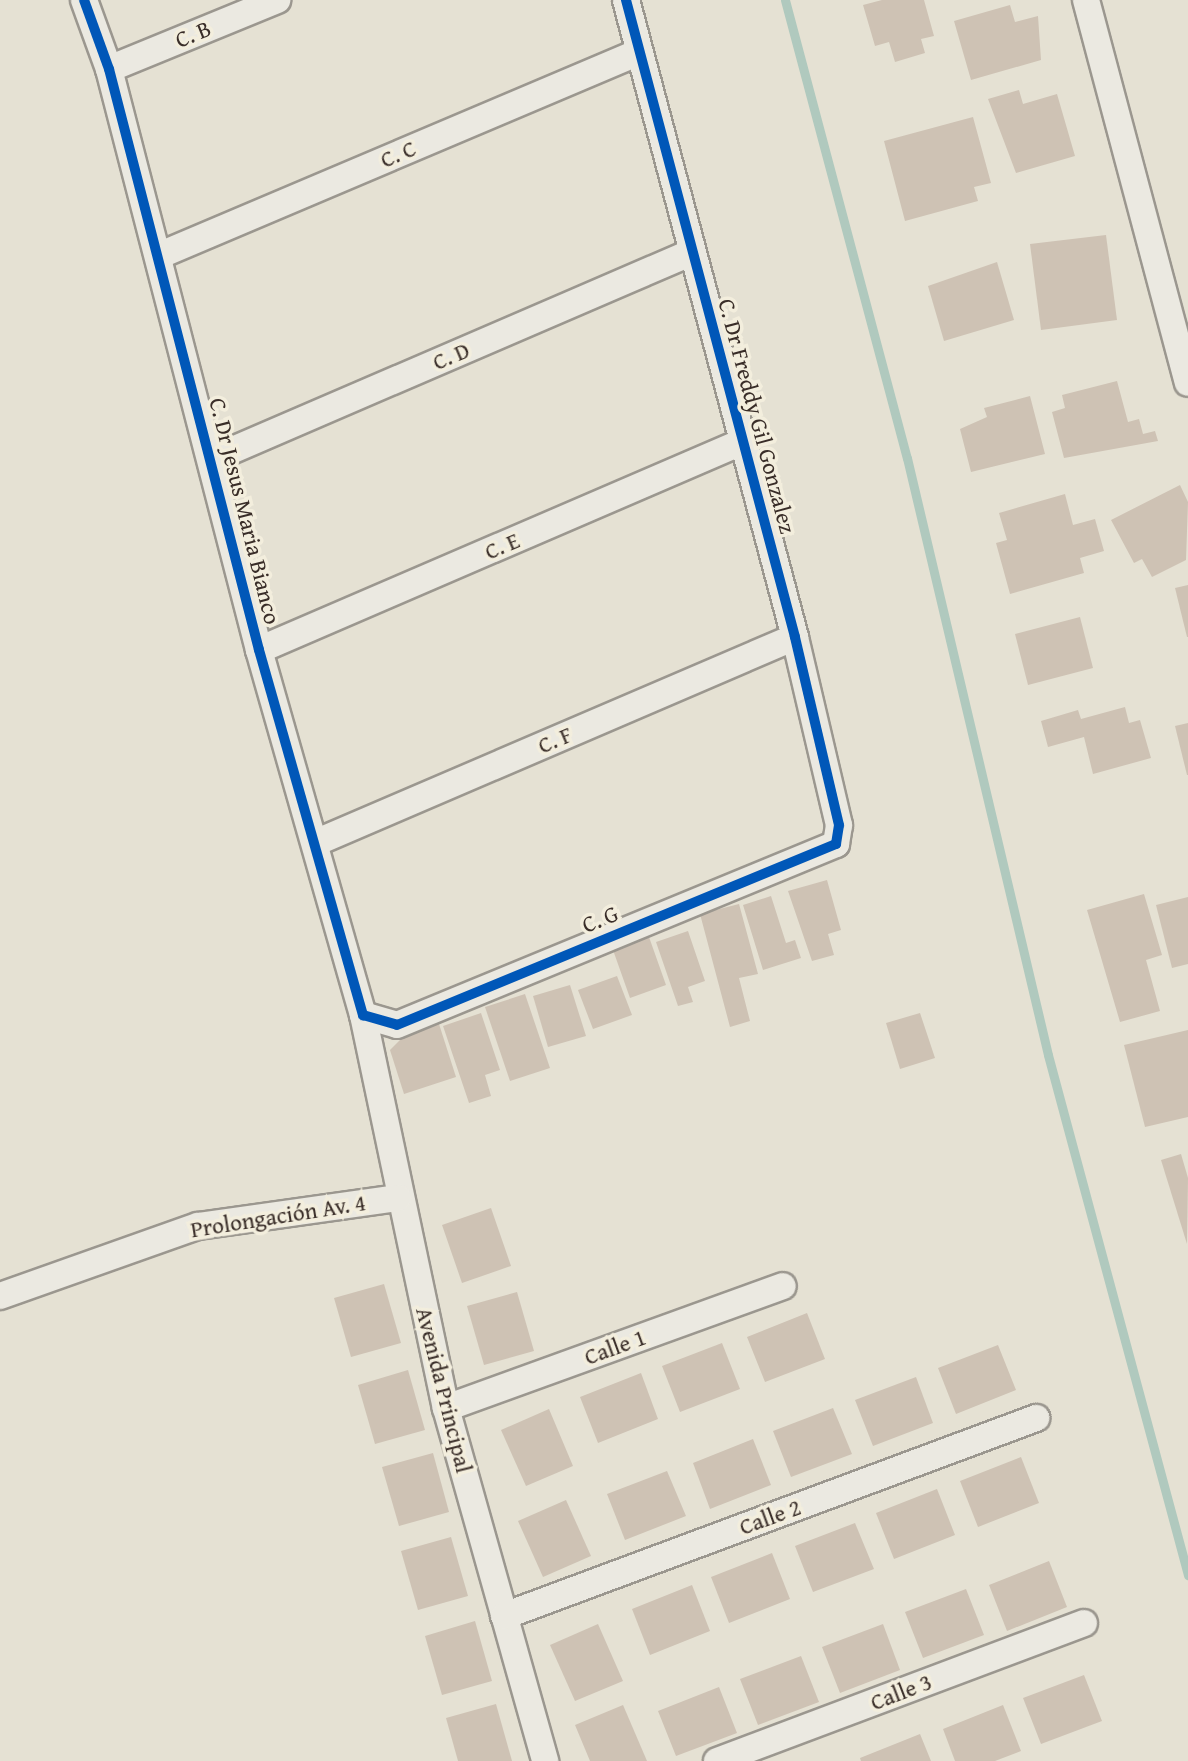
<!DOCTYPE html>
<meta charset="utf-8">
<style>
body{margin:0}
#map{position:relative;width:1188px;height:1761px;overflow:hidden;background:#e5e1d3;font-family:"Gentium Book Plus",serif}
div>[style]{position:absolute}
.stream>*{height:9px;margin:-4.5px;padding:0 4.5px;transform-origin:4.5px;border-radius:4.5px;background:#b0c9be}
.building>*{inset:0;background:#cec2b4}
.roads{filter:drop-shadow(2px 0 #9b978f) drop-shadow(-2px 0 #9b978f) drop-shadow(0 2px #9b978f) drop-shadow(0 -2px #9b978f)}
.street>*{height:26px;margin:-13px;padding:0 13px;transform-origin:13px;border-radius:13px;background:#ebe9e1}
.cycleway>*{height:10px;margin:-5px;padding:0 5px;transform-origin:5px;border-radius:5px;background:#0057b8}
span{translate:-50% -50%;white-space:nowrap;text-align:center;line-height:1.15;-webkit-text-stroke:7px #f3eedd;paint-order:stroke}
.street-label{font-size:23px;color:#392d28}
</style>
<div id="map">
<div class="stream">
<div style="left:785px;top:0;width:474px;rotate:75.1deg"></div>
<div style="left:907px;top:458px;width:613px;rotate:76.71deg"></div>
<div style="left:1048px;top:1055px;width:539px;rotate:74.93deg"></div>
</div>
<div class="building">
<div style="clip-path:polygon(882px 0,924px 0,934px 36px,921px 39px,925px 53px,895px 62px,889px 42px,875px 46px,863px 5px)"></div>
<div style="clip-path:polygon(1010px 5px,1015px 22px,1038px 16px,1041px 60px,971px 80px,954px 21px)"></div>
<div style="clip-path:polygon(1019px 90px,1023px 104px,1057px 94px,1075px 156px,1016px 173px,988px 99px)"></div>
<div style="clip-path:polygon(973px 117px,991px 183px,974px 187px,978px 201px,905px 221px,884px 141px)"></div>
<div style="clip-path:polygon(1106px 235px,1117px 320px,1041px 330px,1030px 244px)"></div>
<div style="clip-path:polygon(997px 262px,1014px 320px,944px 341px,928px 286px)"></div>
<div style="clip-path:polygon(1117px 381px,1128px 422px,1139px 419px,1143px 434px,1155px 431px,1158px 441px,1064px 458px,1052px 412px,1065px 408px,1062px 395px)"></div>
<div style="clip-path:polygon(1030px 396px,1045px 454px,971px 472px,960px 429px,987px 417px,984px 408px)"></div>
<div style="clip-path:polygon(1180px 485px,1188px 502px,1186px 560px,1152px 577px,1142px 559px,1134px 563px,1111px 520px)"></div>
<div style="clip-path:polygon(1065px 494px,1073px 525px,1095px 519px,1104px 551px,1080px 558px,1084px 573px,1010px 594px,996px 543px,1007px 540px,999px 513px)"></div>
<div style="clip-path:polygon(1188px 585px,1188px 637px,1187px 637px,1175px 588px)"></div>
<div style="clip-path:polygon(1080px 617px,1093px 668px,1028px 685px,1015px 634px)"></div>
<div style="clip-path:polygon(1125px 707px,1129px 723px,1140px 720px,1151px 758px,1093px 774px,1084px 737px,1048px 747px,1041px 721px,1078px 710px,1081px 719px)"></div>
<div style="clip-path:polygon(1188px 723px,1188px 775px,1187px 775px,1175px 726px)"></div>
<div style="clip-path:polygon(827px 880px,841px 930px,828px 934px,834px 955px,812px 961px,788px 891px)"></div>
<div style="clip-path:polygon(1144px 894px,1162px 955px,1146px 960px,1160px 1011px,1120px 1022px,1087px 910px)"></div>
<div style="clip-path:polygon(771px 896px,786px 943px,795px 940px,801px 958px,763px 970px,743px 905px)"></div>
<div style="clip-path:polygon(1188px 897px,1188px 964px,1172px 968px,1156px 905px)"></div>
<div style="clip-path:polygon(739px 904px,758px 974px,739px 978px,750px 1021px,730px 1027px,700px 914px)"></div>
<div style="clip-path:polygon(688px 931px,705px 981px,688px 987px,693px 1002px,678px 1006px,656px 942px)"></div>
<div style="clip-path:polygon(649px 937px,666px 985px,630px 998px,613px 950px)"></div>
<div style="clip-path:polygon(617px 976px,632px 1015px,593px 1029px,578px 990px)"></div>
<div style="clip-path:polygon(570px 985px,586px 1036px,548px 1047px,533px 996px)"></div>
<div style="clip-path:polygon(525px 994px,550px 1068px,510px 1081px,485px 1007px)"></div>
<div style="clip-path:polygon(481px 1013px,500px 1070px,485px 1075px,491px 1096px,469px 1103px,443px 1026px)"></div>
<div style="clip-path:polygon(920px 1013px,935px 1058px,900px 1069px,886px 1023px)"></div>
<div style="clip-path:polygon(439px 1024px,456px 1077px,404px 1094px,390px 1050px,405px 1035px)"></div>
<div style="clip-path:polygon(1188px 1030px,1188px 1117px,1145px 1127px,1124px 1045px)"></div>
<div style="clip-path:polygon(1181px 1154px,1188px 1178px,1187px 1244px,1161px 1160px)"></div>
<div style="clip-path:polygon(491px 1208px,511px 1266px,462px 1283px,442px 1225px)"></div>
<div style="clip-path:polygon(384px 1284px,401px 1343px,351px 1357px,334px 1298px)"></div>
<div style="clip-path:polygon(517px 1292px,534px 1351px,484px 1365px,467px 1306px)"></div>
<div style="clip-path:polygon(807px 1313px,825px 1359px,765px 1382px,747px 1337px)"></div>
<div style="clip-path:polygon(722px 1343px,740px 1389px,680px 1412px,662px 1366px)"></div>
<div style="clip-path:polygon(998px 1345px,1016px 1390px,956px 1414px,938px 1368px)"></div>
<div style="clip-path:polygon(408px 1370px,425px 1430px,375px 1444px,358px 1385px)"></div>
<div style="clip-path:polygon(641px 1373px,658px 1419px,598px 1443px,580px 1397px)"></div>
<div style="clip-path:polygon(916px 1377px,933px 1423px,873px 1446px,855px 1400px)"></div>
<div style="clip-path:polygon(833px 1408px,852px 1454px,791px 1477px,773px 1431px)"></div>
<div style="clip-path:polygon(549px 1409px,573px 1466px,526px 1486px,501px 1430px)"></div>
<div style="clip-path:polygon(753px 1439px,771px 1485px,710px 1509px,693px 1463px)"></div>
<div style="clip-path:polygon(433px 1453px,449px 1512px,399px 1526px,382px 1467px)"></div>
<div style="clip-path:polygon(1021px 1457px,1039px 1503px,978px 1527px,960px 1481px)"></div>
<div style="clip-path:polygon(667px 1471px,686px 1516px,625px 1540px,607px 1494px)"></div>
<div style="clip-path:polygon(937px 1489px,955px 1535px,894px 1559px,876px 1513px)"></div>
<div style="clip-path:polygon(566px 1500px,591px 1556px,543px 1577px,518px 1521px)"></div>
<div style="clip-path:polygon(855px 1523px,874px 1569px,813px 1592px,795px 1546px)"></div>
<div style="clip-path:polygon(451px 1537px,468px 1596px,418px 1610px,401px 1551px)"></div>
<div style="clip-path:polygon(772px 1553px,790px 1599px,729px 1623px,711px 1577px)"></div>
<div style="clip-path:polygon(1049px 1561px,1067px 1607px,1007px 1631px,989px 1585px)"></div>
<div style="clip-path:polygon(692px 1585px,710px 1631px,650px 1655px,632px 1609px)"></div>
<div style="clip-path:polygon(966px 1589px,984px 1635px,923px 1658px,905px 1612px)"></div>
<div style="clip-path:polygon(475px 1621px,492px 1681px,442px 1695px,425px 1636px)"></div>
<div style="clip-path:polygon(598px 1624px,623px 1681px,575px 1701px,550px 1645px)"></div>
<div style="clip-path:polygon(883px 1624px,900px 1670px,840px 1693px,822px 1647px)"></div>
<div style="clip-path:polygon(801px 1656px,819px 1702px,758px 1725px,740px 1679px)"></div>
<div style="clip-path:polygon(1084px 1675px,1102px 1721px,1041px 1744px,1023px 1698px)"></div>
<div style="clip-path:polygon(719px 1687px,737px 1733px,676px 1756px,658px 1711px)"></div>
<div style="clip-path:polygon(496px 1704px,512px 1761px,458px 1761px,446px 1718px)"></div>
<div style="clip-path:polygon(623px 1705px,647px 1761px,590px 1761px,575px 1725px)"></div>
<div style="clip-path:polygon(1003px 1705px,1021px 1751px,995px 1761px,955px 1761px,943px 1729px)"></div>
<div style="clip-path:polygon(920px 1734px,931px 1761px,861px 1761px,860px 1758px)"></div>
</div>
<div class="roads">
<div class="street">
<div style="left:84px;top:0;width:73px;rotate:70.1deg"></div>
<div style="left:109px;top:69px;width:600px;rotate:75.52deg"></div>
<div style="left:259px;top:650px;width:380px;rotate:74.1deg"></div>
<div style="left:363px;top:1015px;width:35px;rotate:16deg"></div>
<div style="left:397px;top:1025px;width:475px;rotate:-22.4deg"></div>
<div style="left:836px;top:844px;width:19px;rotate:-81deg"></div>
<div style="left:839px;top:825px;width:193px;rotate:-103.2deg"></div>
<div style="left:795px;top:637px;width:659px;rotate:-104.86deg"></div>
<div style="left:1086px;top:0;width:396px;rotate:75.1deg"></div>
<div style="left:109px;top:69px;width:182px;rotate:-22.3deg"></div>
<div style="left:158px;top:256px;width:522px;rotate:-22.98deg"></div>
<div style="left:212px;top:459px;width:520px;rotate:-23.31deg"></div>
<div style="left:259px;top:650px;width:528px;rotate:-23.31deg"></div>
<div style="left:315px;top:843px;width:522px;rotate:-23.23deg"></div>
<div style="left:363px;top:1015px;width:402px;rotate:78.1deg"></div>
<div style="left:446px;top:1408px;width:367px;rotate:74.3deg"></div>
<div style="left:0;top:1296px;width:210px;rotate:-19.5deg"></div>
<div style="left:198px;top:1226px;width:202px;rotate:-8deg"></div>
<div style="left:446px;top:1408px;width:358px;rotate:-19.9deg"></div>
<div style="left:504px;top:1616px;width:568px;rotate:-20.41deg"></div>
<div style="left:717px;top:1761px;width:392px;rotate:-20.6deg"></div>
</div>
</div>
<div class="cycleway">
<div style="left:84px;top:0;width:73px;rotate:70.1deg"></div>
<div style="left:109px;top:69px;width:600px;rotate:75.52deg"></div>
<div style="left:259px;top:650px;width:380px;rotate:74.1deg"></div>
<div style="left:363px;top:1015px;width:35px;rotate:16deg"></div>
<div style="left:397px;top:1025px;width:475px;rotate:-22.4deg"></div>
<div style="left:836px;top:844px;width:19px;rotate:-81deg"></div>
<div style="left:839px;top:825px;width:193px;rotate:-103.2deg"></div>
<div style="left:795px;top:637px;width:659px;rotate:-104.86deg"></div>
</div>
<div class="street-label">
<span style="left:193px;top:34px;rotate:-22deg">C. B</span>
<span style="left:398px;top:154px;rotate:-23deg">C. C</span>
<span style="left:451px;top:356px;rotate:-23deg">C. D</span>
<span style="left:757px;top:416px;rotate:75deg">C. Dr Freddy Gil Gonzalez</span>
<span style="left:245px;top:511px;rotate:76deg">C. Dr Jesus Maria Bianco</span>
<span style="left:502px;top:546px;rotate:-23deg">C. E</span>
<span style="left:555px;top:740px;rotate:-23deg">C. F</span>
<span style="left:600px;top:919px;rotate:-22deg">C. G</span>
<span style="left:278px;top:1216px;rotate:-9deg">Prolongación Av. 4</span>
<span style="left:615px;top:1347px;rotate:-20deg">Calle 1</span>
<span style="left:444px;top:1390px;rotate:76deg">Avenida Principal</span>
<span style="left:770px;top:1517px;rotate:-20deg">Calle 2</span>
<span style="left:901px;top:1692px;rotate:-21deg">Calle 3</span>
</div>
</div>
